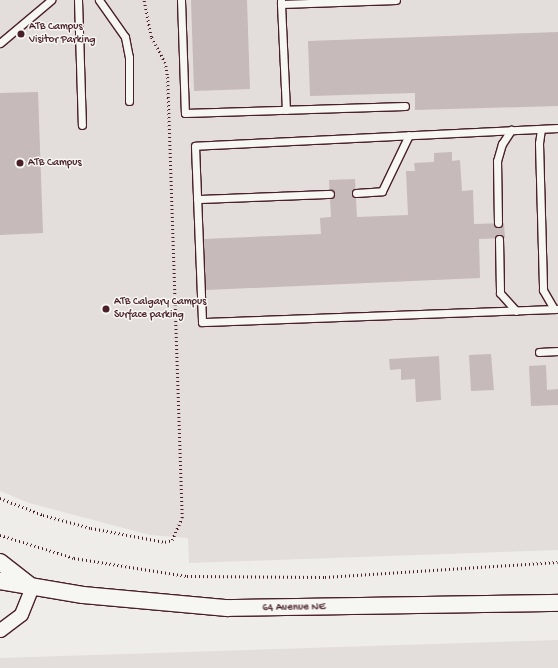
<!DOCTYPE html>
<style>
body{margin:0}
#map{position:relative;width:558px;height:668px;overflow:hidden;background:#efedea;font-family:"Gochi Hand",sans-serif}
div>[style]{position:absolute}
.built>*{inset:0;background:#e3dedc}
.building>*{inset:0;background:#c6babb}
.path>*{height:2.5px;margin-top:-1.25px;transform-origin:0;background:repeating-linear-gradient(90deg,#4a1f2b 0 1px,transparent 0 4px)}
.roads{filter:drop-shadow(1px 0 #4a1f2b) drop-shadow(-1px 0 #4a1f2b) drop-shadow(0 1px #4a1f2b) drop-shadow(0 -1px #4a1f2b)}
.service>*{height:7px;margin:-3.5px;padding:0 3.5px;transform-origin:3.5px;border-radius:3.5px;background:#f6f6f2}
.minor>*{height:13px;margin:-6.5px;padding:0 6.5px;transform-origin:6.5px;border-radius:6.5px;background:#f6f6f2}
.tertiary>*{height:16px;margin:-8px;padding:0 8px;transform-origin:8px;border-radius:8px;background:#f6f6f2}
.dots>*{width:11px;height:11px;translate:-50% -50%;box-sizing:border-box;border:2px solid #f6f6f2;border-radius:50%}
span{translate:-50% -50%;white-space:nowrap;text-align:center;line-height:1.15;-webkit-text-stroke:3px #f6f6f2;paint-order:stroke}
.poi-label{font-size:11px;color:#4a1f2b}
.left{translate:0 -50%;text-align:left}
.street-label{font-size:11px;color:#4a1f2b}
</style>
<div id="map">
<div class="built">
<div style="clip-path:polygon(0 0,558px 0,558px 550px,189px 563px,188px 538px,150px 535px,29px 503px,0 491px)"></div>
<div style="clip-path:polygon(558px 640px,558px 668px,0 668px,0 658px)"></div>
</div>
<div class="building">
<div style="clip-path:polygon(191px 0,247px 0,250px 89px,194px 91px)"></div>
<div style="clip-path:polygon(558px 32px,558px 106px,415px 110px,415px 93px,310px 96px,308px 41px)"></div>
<div style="clip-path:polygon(38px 92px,43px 233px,0 235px,0 93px)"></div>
<div style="clip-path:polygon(452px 152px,452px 161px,460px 160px,462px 191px,473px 190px,474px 224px,504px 223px,505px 238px,479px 239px,480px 278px,206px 290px,204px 239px,321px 234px,320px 218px,331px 217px,329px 180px,355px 179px,357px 217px,408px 215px,406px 171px,415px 171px,414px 163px,434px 162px,434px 153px)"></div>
<div style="clip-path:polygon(491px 354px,494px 390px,471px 391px,469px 355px)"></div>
<div style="clip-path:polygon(439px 356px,441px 400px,416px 402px,415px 379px,401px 380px,401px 369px,390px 370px,389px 359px)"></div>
<div style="clip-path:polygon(546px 365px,547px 390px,558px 389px,558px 405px,531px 406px,529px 366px)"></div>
</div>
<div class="path">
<div style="left:0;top:498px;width:46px;rotate:21.6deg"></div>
<div style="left:43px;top:515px;width:50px;rotate:15.2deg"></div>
<div style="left:91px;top:528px;width:75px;rotate:10.7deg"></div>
<div style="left:165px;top:542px;width:7px;rotate:-16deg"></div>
<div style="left:172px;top:540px;width:24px;rotate:-66deg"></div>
<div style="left:182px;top:518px;width:443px;rotate:-91.9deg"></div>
<div style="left:167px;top:75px;width:12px;rotate:-99deg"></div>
<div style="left:165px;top:63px;width:30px;rotate:-118deg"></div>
<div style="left:151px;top:37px;width:38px;rotate:-101deg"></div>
<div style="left:0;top:535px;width:77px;rotate:17.3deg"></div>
<div style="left:74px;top:558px;width:114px;rotate:9.1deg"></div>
<div style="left:187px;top:576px;width:138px;rotate:0.4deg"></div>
<div style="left:325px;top:577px;width:233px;rotate:-3.7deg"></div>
</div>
<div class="roads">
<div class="service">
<div style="left:78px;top:0;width:125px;rotate:88.2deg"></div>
<div style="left:99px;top:0;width:45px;rotate:54.9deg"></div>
<div style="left:125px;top:37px;width:20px;rotate:79deg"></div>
<div style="left:129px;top:57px;width:44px;rotate:90deg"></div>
<div style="left:181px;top:0;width:113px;rotate:88deg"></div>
<div style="left:185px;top:113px;width:220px;rotate:-1.8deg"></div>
<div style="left:281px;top:0;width:4px;rotate:90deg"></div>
<div style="left:281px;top:4px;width:115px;rotate:-2deg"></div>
<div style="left:281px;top:4px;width:106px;rotate:87.3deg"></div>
<div style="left:0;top:43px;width:67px;rotate:-40.1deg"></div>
<div style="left:558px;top:128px;width:363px;rotate:177.2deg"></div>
<div style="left:195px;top:146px;width:176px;rotate:87.7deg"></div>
<div style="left:202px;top:322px;width:356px;rotate:-2.1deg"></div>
<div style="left:541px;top:129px;width:14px;rotate:98deg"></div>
<div style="left:539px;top:143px;width:147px;rotate:88.4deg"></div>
<div style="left:543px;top:290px;width:22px;rotate:60deg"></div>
<div style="left:356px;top:193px;width:26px;rotate:-4deg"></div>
<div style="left:382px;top:191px;width:62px;rotate:-64.3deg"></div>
<div style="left:197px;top:199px;width:133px;rotate:-2.2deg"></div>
<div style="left:498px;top:223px;width:62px;rotate:-90.9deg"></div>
<div style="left:497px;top:161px;width:18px;rotate:-74deg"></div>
<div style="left:502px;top:144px;width:17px;rotate:-57deg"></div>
<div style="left:499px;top:239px;width:54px;rotate:88.9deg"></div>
<div style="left:500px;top:293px;width:24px;rotate:48deg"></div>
<div style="left:539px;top:352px;width:19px;rotate:-3deg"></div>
</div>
<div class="minor">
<div style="left:0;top:630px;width:26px;rotate:-37deg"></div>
<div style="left:21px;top:614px;width:29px;rotate:-68deg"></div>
</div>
<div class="tertiary">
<div style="left:0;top:562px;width:39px;rotate:38deg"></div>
<div style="left:0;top:581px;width:84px;rotate:9.6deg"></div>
<div style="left:83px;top:595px;width:145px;rotate:5.2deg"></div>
<div style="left:227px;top:608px;width:331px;rotate:-0.9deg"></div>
</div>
</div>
<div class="dots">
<div style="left:21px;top:34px;background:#4a1f2b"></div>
<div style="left:20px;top:163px;background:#4a1f2b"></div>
<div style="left:106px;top:309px;background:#4a1f2b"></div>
</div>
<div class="poi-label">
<span class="left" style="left:29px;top:34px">ATB Campus<br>Visitor Parking</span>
<span class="left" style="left:28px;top:163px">ATB Campus</span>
<span class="left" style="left:114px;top:309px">ATB Calgary Campus<br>Surface parking</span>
</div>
<div class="street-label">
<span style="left:294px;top:608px;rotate:-1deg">64 Avenue NE</span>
</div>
</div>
